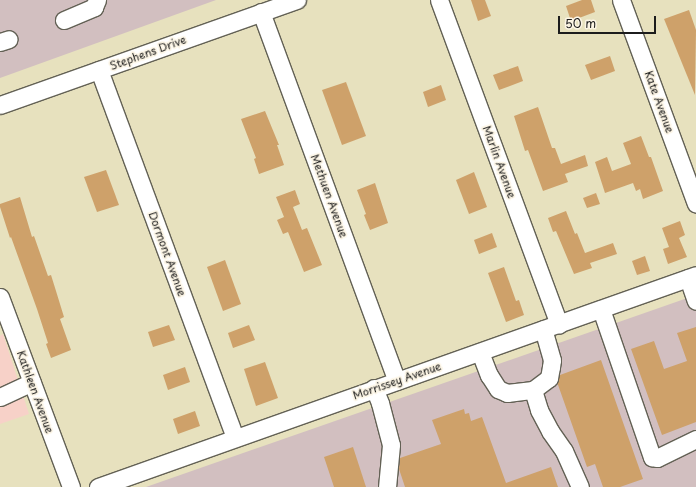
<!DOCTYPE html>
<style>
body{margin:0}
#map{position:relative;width:696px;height:487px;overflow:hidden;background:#e7e1be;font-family:"Playpen Sans",sans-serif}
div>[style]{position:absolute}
.built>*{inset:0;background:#f7d1c8}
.industrial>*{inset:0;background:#d2bfc0}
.building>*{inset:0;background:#cea16a}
.roads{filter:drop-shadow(1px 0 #636155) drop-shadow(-1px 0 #636155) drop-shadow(0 1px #636155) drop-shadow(0 -1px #636155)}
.minor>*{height:17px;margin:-8.5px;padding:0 8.5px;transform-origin:8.5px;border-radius:8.5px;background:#fff}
span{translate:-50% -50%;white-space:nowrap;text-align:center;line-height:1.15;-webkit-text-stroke:3.5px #fcf5e5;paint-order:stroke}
.street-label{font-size:11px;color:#1c1c1c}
.scale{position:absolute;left:558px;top:16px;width:98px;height:18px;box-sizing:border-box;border:2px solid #1c1c1c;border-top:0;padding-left:5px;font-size:12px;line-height:14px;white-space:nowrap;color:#1c1c1c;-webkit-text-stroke:3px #fcf5e5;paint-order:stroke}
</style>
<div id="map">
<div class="built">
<div style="clip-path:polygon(3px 334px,29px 414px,0 424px,0 336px)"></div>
</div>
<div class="industrial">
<div style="clip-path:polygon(0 0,216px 0,0 78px)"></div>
<div style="clip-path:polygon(696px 295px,696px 487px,146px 487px)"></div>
</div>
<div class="building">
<div style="clip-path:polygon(471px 0,485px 0,491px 16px,478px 21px)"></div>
<div style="clip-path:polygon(582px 0,591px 0,595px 12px,571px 21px,566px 6px)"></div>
<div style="clip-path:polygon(689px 10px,696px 30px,695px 95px,664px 19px)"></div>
<div style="clip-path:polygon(610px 56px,615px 71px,591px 80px,585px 65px)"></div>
<div style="clip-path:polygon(518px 66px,523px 81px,499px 90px,493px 75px)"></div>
<div style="clip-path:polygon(346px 82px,366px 136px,342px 145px,322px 90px)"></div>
<div style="clip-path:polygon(441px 85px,446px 100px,428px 107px,423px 92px)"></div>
<div style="clip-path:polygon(538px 107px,552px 148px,555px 148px,561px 164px,585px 155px,588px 166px,565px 174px,568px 182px,543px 191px,528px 150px,525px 151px,514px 116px)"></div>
<div style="clip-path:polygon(265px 111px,279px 145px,277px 145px,284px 165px,259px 174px,254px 159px,256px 158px,241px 119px)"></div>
<div style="clip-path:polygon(641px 136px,649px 157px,651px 157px,663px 191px,643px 199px,640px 189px,636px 191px,633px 183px,605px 193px,595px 162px,607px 157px,612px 171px,631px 164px,623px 143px)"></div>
<div style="clip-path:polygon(106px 170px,119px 205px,97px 212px,84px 177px)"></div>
<div style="clip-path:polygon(474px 172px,487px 207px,469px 214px,456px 180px)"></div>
<div style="clip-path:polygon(375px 183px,388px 223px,370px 230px,364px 215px,366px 214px,357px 190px)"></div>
<div style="clip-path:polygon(295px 190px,300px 204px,293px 207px,302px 230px,307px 228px,322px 265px,304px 272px,288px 232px,283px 234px,277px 220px,284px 217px,276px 197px)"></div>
<div style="clip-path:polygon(596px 193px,600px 204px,587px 208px,583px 198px)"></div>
<div style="clip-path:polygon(20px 197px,32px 237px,34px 236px,48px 276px,51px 275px,56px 291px,64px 317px,60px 319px,71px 350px,51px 358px,46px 344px,48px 343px,37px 309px,11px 237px,10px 238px,0 207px,0 204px)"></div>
<div style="clip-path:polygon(566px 211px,575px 234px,577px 233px,585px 253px,613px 243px,617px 254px,590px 263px,592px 268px,574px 274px,556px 231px,553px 232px,548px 218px)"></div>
<div style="clip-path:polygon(680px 221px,685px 235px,679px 238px,687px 257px,668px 264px,663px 249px,669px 247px,662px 228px)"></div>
<div style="clip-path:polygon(492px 233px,497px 247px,479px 254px,474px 240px)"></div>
<div style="clip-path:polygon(645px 256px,650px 271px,637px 275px,632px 261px)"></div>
<div style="clip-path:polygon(225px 260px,241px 304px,223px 311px,207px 267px)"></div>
<div style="clip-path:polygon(504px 267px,516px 301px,519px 300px,524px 315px,506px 322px,488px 273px)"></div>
<div style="clip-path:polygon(169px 325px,175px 340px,153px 347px,148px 332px)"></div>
<div style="clip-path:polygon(249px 325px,255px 340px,233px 348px,228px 333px)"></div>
<div style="clip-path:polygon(696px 327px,696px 422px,662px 435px,631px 349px,654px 341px,664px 369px,687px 361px,677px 333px)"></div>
<div style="clip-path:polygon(601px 360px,643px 479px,620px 487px,603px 487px,595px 464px,587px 467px,557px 382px,560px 375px)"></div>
<div style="clip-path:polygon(265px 362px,278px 398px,256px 406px,244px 369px)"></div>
<div style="clip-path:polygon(185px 367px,190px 382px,168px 390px,163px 375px)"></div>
<div style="clip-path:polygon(464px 409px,465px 414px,469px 413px,471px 421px,482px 417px,506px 483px,551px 467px,558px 487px,405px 487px,399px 469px,400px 458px,441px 444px,432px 420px)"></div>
<div style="clip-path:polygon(195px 411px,200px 426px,178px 434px,173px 419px)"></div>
<div style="clip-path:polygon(353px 447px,366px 487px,334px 487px,324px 457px)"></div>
</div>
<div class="roads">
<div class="minor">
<div style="left:439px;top:0;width:346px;rotate:69.7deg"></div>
<div style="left:621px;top:0;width:217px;rotate:69.8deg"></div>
<div style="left:261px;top:12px;width:393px;rotate:69.8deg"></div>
<div style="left:64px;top:20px;width:33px;rotate:-23deg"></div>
<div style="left:94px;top:7px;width:8px;rotate:-67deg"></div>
<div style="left:0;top:42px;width:9px;rotate:-18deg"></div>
<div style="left:99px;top:70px;width:392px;rotate:69.7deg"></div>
<div style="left:0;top:105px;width:315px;rotate:-19.5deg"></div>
<div style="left:688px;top:278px;width:24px;rotate:71deg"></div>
<div style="left:0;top:297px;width:203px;rotate:69.5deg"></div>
<div style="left:601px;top:309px;width:157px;rotate:71deg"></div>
<div style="left:652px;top:457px;width:5px;rotate:11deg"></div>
<div style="left:657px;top:458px;width:43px;rotate:-26deg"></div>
<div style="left:480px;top:352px;width:25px;rotate:69deg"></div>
<div style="left:489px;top:375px;width:17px;rotate:57deg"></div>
<div style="left:498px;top:389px;width:10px;rotate:24deg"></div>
<div style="left:507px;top:393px;width:26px;rotate:-7deg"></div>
<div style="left:533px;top:390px;width:20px;rotate:-37deg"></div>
<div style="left:549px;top:378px;width:11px;rotate:-80deg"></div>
<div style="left:551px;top:367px;width:7px;rotate:-82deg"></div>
<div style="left:552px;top:360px;width:32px;rotate:-106deg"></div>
<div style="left:374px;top:388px;width:16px;rotate:68deg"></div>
<div style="left:380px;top:403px;width:43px;rotate:75.3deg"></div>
<div style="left:391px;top:445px;width:42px;rotate:95.4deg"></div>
<div style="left:533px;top:390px;width:21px;rotate:73deg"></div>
<div style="left:539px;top:410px;width:24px;rotate:62deg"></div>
<div style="left:550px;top:431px;width:24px;rotate:55deg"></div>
<div style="left:564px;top:451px;width:39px;rotate:66deg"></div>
<div style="left:0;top:397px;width:35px;rotate:-25deg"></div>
<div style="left:98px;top:487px;width:634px;rotate:-19.52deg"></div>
</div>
</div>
<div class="street-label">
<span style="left:148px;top:53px;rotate:-20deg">Stephens Drive</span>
<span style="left:659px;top:102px;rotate:70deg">Kate Avenue</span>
<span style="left:499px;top:162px;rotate:70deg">Marlin Avenue</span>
<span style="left:329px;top:196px;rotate:70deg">Methuen Avenue</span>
<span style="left:167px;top:254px;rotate:70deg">Dormont Avenue</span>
<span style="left:397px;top:381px;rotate:-19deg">Morrissey Avenue</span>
<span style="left:35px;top:392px;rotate:70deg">Kathleen Avenue</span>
</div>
<div class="scale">50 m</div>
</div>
